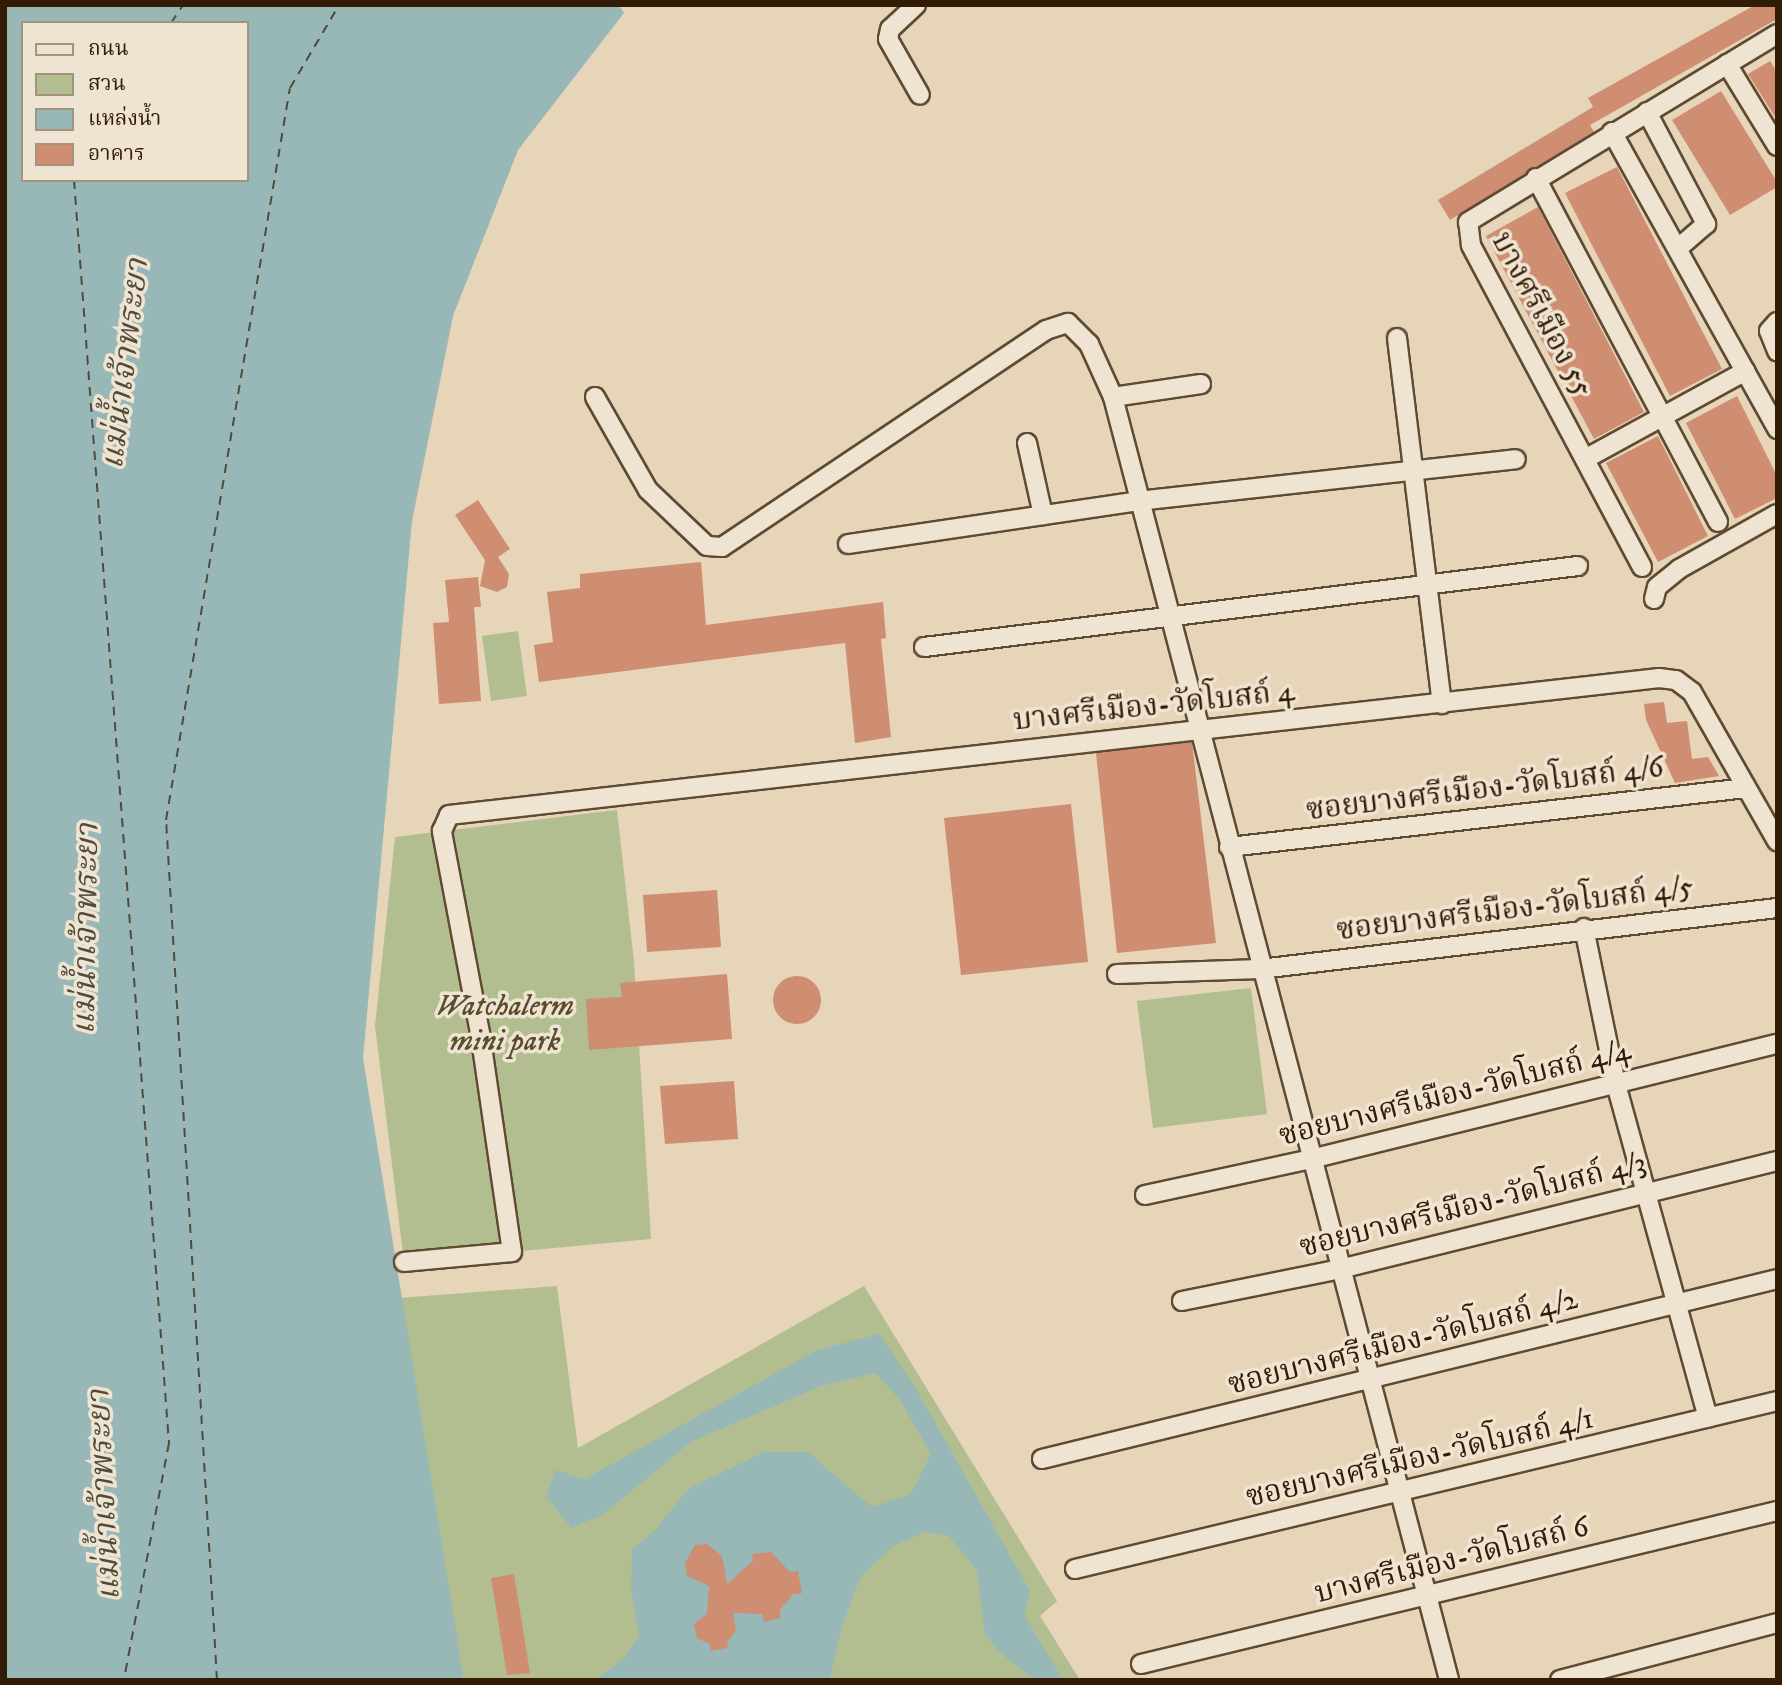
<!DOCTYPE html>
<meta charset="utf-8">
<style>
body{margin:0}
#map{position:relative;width:1782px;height:1685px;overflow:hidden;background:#e6d5b8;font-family:"IM FELL DW Pica","Noto Serif Thai",serif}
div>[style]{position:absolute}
.green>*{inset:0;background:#b2be90}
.water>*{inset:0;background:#97b8b6}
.ferry>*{height:2px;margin-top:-1px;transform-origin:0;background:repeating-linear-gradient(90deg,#504b3b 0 9px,transparent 0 16px)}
.building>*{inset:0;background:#cf8d71}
.round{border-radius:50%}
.roads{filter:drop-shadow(2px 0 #5f4a32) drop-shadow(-2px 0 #5f4a32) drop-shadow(0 2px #5f4a32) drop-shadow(0 -2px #5f4a32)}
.street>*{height:18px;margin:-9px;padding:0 9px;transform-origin:9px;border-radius:9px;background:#efe4d1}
span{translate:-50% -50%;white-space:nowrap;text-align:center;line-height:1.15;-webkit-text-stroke:7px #efe4d1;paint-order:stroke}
.street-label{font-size:30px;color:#321c06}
.park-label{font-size:30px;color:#584d2f;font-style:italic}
.water-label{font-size:32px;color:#504b3b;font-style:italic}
.frame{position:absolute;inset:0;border:7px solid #321c06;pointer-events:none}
.legend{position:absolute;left:21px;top:21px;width:228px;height:161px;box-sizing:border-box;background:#efe4d1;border:2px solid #a39480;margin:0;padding:9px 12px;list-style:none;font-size:21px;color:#321c06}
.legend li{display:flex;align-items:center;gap:14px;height:35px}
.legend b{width:35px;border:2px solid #a39480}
</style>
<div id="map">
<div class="green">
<div style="clip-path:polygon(518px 631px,527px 696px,491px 701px,482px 636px)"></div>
<div style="clip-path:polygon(617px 810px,634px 962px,651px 1239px,404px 1262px,375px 1026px,395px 837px)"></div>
<div style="clip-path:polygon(1251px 988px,1267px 1114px,1153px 1128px,1137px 1001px)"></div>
<div style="clip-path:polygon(557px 1286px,578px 1448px,864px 1286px,1057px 1601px,1040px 1616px,1080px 1680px,464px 1680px,399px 1298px)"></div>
</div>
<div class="water">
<div style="clip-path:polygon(evenodd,5px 5px,619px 5px,624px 13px,518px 150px,453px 316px,412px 521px,363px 1058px,464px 1680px,5px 1680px,5px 5px,23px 23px,247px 23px,247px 180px,23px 180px,23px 23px)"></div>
<div style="clip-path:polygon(879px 1334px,915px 1387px,1030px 1591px,1024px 1615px,1063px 1680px,1035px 1680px,999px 1652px,985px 1634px,977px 1571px,949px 1536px,924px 1532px,893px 1546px,860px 1578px,841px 1629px,830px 1680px,596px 1680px,625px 1657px,639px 1635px,631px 1590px,632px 1550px,657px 1528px,689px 1488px,764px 1452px,808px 1452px,872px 1507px,911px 1494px,931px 1454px,900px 1400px,876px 1373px,821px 1386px,691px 1442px,602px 1515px,571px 1528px,546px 1496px,556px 1470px,585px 1479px,817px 1350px)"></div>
</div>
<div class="ferry">
<div style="left:171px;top:23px;width:22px;rotate:-56deg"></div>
<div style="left:74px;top:180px;width:1267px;rotate:85.7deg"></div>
<div style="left:169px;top:1443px;width:241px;rotate:100.8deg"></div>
<div style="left:217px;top:1680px;width:862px;rotate:-93.39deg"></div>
<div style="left:166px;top:820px;width:742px;rotate:-80.39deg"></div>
<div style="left:290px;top:88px;width:96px;rotate:-59.4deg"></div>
</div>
<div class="building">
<div style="clip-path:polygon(1755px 5px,1777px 5px,1777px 19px,1590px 125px,1594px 132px,1450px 220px,1438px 200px,1593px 107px,1588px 98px)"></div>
<div style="clip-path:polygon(1770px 61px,1777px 72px,1777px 120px,1748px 74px)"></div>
<div style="clip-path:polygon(1721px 91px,1777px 182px,1777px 187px,1730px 215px,1672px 120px)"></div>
<div style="clip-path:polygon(1617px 167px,1722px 369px,1670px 396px,1565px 193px)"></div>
<div style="clip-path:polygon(1538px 207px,1644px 412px,1594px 439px,1486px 236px)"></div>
<div style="clip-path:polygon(1737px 396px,1777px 476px,1777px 498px,1735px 519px,1686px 423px)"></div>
<div style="clip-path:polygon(1658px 436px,1708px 536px,1658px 562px,1606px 463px)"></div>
<div style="clip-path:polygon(478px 500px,510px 549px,498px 557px,509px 574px,507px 587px,497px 592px,480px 586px,485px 560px,455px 515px)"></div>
<div style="clip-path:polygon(701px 562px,706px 625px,883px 602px,886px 638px,881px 639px,891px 737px,855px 743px,845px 643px,539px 682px,534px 645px,553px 642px,547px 592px,580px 588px,580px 574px)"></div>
<div style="clip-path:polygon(478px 577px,481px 607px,474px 607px,481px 701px,439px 704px,433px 623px,449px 622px,445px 580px)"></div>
<div style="clip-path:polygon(1664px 702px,1667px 723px,1687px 721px,1692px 759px,1708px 757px,1719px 776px,1675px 783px,1646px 720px,1644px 704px)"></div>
<div style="clip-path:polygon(1192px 742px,1216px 943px,1117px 953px,1096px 753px)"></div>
<div style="clip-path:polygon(1071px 804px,1088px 962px,961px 975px,944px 818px)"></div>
<div style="clip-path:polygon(717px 890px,721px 947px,647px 952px,643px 895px)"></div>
<div style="clip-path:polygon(727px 974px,732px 1039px,589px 1050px,586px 999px,622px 997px,620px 983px)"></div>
<div class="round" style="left:773px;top:976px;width:48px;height:48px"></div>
<div style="clip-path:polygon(734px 1081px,738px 1139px,665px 1144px,660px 1086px)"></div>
<div style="clip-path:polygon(707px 1544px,722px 1556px,727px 1584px,753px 1561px,752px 1554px,771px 1552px,790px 1572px,798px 1571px,802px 1593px,793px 1594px,780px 1610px,780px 1618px,764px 1622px,762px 1614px,733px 1613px,736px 1631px,727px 1642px,728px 1648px,711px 1651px,709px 1644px,697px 1638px,694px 1624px,707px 1614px,709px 1586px,687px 1576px,685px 1563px,695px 1545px)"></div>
<div style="clip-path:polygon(514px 1574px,530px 1673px,507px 1675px,491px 1578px)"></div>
</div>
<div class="roads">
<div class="street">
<div style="left:916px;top:5px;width:35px;rotate:137deg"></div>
<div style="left:890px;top:29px;width:10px;rotate:101deg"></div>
<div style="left:888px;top:39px;width:64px;rotate:60.3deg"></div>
<div style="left:1727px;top:64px;width:96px;rotate:58.6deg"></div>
<div style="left:1647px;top:112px;width:127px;rotate:62.2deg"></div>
<div style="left:1706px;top:224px;width:37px;rotate:139deg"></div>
<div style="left:1612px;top:132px;width:340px;rotate:60.9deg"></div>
<div style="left:1536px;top:178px;width:389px;rotate:62.1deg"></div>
<div style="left:1777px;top:322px;width:12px;rotate:132deg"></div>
<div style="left:1769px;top:331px;width:22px;rotate:68deg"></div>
<div style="left:1397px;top:338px;width:369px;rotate:83deg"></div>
<div style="left:595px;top:397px;width:107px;rotate:60.3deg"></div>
<div style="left:648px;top:490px;width:81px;rotate:43.5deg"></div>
<div style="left:707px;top:546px;width:15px;rotate:4deg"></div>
<div style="left:722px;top:547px;width:390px;rotate:-33.8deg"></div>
<div style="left:1046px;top:330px;width:23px;rotate:-18deg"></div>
<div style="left:1068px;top:323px;width:30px;rotate:45deg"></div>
<div style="left:1089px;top:344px;width:58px;rotate:65.6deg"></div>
<div style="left:1113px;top:397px;width:1326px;rotate:75.32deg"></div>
<div style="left:1113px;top:397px;width:89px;rotate:-8.4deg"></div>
<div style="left:1027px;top:443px;width:74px;rotate:77.5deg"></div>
<div style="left:1585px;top:459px;width:183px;rotate:-28.7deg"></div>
<div style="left:848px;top:544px;width:293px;rotate:-8.4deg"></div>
<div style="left:1138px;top:501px;width:380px;rotate:-6.3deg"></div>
<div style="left:1642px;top:567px;width:365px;rotate:-118deg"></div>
<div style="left:1471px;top:245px;width:23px;rotate:-97deg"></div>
<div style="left:1468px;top:222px;width:362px;rotate:-31.3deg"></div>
<div style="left:1654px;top:599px;width:12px;rotate:-76deg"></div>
<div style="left:1657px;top:587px;width:28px;rotate:-39deg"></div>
<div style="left:1679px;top:569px;width:112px;rotate:-29.3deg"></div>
<div style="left:924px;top:647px;width:659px;rotate:-7.06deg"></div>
<div style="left:1229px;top:847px;width:520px;rotate:-6.51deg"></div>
<div style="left:1584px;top:928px;width:159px;rotate:78.4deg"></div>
<div style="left:1616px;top:1084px;width:346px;rotate:74.6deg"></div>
<div style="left:1117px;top:974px;width:143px;rotate:-2deg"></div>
<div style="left:1260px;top:969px;width:521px;rotate:-6.73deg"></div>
<div style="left:1145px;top:1195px;width:170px;rotate:-12.2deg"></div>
<div style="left:1311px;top:1159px;width:480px;rotate:-13.9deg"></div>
<div style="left:404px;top:1262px;width:108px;rotate:-5.3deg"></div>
<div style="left:512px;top:1252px;width:221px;rotate:-98.3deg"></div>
<div style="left:480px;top:1033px;width:206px;rotate:-100.7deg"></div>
<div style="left:442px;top:831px;width:17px;rotate:-66deg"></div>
<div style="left:449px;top:815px;width:1218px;rotate:-6.46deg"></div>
<div style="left:1659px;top:678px;width:17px;rotate:7deg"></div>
<div style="left:1676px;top:680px;width:20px;rotate:37deg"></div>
<div style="left:1692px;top:692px;width:172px;rotate:60.3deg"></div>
<div style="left:1182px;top:1301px;width:161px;rotate:-11.4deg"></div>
<div style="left:1340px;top:1269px;width:450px;rotate:-13.9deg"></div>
<div style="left:1042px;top:1459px;width:757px;rotate:-13.76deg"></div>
<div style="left:1075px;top:1569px;width:722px;rotate:-13.46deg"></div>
<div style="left:1141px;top:1664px;width:654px;rotate:-13.53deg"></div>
<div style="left:1560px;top:1680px;width:224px;rotate:-14.7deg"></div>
</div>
</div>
<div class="street-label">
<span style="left:1541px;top:315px;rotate:62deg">บางศรีเมือง 55</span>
<span style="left:1154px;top:707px;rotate:-6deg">บางศรีเมือง-วัดโบสถ์ 4</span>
<span style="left:1485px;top:790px;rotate:-7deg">ซอยบางศรีเมือง-วัดโบสถ์ 4/6</span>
<span style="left:1515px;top:910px;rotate:-7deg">ซอยบางศรีเมือง-วัดโบสถ์ 4/5</span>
<span style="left:1455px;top:1094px;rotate:-14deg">ซอยบางศรีเมือง-วัดโบสถ์ 4/4</span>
<span style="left:1473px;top:1206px;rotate:-14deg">ซอยบางศรีเมือง-วัดโบสถ์ 4/3</span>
<span style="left:1403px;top:1343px;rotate:-14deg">ซอยบางศรีเมือง-วัดโบสถ์ 4/2</span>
<span style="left:1420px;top:1459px;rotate:-13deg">ซอยบางศรีเมือง-วัดโบสถ์ 4/1</span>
<span style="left:1452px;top:1561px;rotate:-14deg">บางศรีเมือง-วัดโบสถ์ 6</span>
</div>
<div class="park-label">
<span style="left:505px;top:1024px">Watchalerm<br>mini park</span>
</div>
<div class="water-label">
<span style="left:126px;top:364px;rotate:-83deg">แม่น้ำเจ้าพระยา</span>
<span style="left:87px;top:929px;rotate:-89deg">แม่น้ำเจ้าพระยา</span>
<span style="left:105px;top:1495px;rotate:-93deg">แม่น้ำเจ้าพระยา</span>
</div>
<div class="frame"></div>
<ul class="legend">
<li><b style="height:9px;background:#efe4d1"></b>ถนน</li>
<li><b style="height:19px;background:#b2be90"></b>สวน</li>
<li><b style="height:19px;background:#97b8b6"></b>แหล่งน้ำ</li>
<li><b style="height:19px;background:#cf8d71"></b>อาคาร</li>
</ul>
</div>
